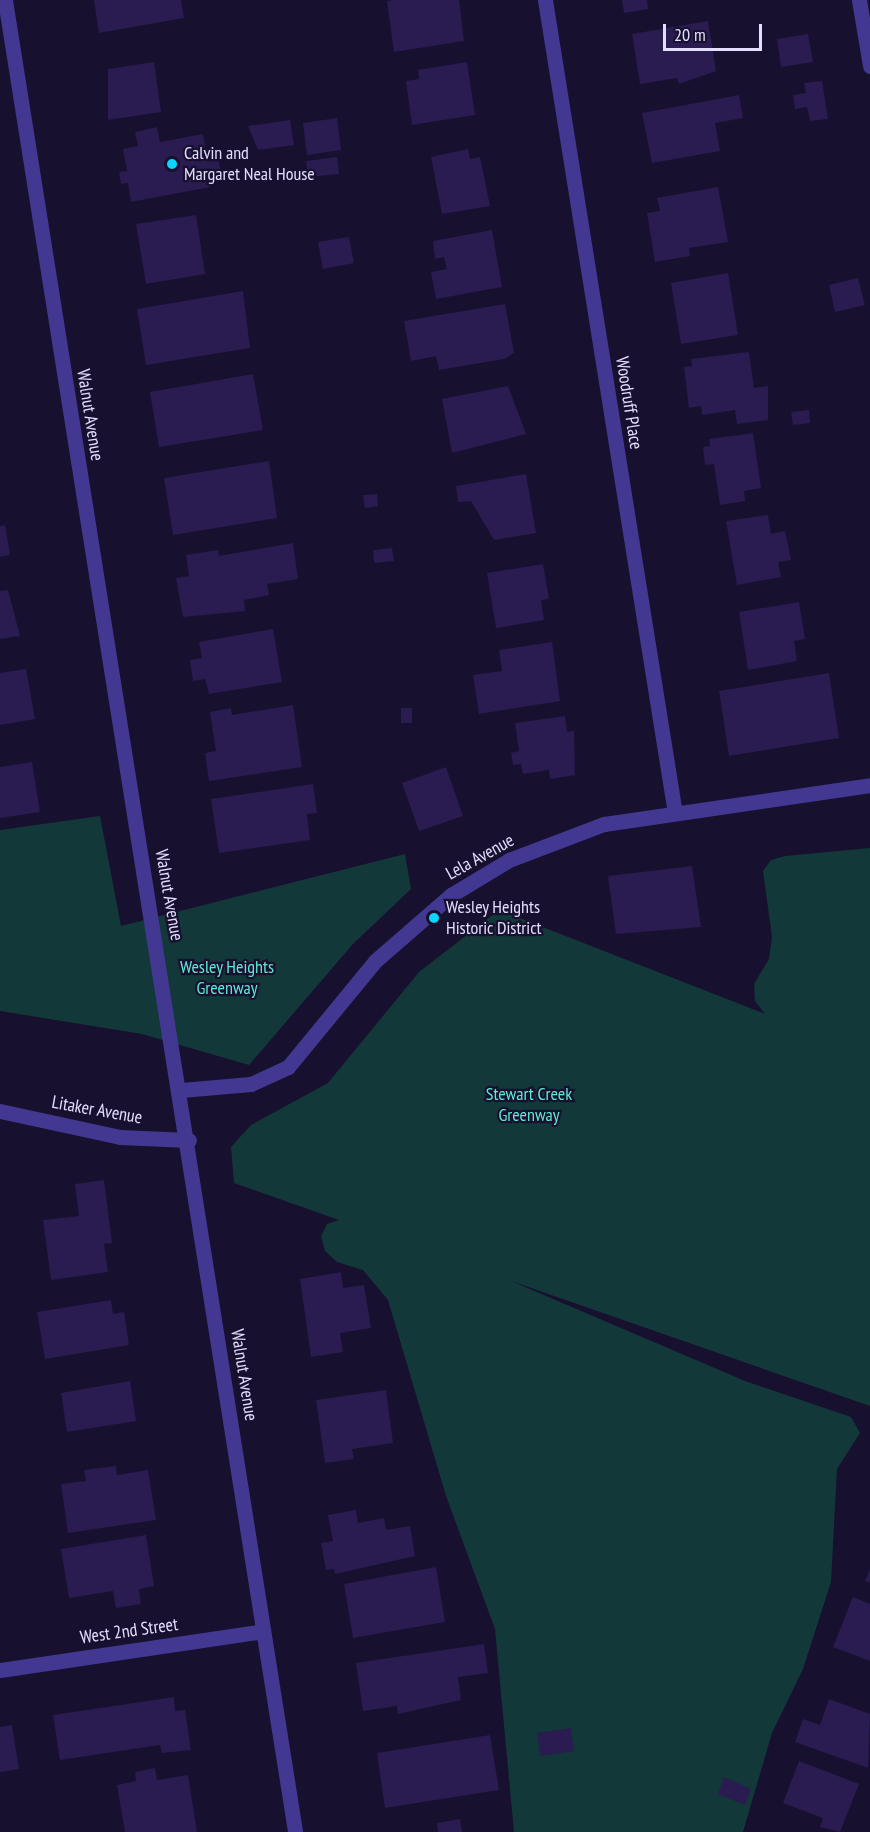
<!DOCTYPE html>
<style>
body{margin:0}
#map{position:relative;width:870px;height:1832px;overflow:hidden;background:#18102f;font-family:"PT Sans Narrow",sans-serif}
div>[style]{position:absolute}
.green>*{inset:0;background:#123839}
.building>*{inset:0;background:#2a1b51}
.lane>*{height:15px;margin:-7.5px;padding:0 7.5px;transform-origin:7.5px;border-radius:7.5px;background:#423891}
.street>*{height:15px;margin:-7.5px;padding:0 7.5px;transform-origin:7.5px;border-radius:7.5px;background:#423891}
.dots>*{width:16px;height:16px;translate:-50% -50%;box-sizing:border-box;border:3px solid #18102f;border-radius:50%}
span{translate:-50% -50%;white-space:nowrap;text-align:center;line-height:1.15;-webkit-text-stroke:4.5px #18102f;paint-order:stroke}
.poi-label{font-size:18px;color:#e4deff}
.left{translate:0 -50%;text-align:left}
.street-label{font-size:18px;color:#e4deff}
.park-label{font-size:18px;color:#5fead1}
.scale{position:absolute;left:663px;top:24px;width:99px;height:27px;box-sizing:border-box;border:3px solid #e4deff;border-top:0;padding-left:8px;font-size:18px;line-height:21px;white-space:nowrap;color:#e4deff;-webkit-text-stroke:4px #18102f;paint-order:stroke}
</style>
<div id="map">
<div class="green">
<div style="clip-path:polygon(100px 816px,121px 926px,405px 854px,411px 889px,353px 944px,249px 1065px,142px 1034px,0 1011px,0 830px)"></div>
<div style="clip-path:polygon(870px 848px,870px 1406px,511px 1281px,745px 1381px,851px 1417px,860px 1433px,837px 1469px,831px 1582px,803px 1669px,772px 1733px,743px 1832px,514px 1832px,495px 1629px,446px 1496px,388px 1300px,363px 1270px,337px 1262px,325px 1251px,321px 1236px,327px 1224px,339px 1220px,234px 1183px,231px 1147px,251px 1125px,328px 1083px,419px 972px,499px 910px,765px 1014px,755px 1001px,754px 984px,769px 959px,772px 937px,763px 871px,771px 860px,785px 856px)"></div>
</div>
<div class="building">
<div style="clip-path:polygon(94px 0,181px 0,184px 18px,99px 33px)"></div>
<div style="clip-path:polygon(394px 0,459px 0,464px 41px,394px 52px,387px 1px)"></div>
<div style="clip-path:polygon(622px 0,647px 0,648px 9px,624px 13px)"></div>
<div style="clip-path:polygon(708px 21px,716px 71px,679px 84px,677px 78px,640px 84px,632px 34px)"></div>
<div style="clip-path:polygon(808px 34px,813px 62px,781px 67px,777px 39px)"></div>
<div style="clip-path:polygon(154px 62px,161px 112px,108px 120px,108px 69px)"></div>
<div style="clip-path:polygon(467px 62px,475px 115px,412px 125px,406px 81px,419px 79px,418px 70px)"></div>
<div style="clip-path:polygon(822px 81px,828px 119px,810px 121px,807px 107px,795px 109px,793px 95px,806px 93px,804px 83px)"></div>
<div style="clip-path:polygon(739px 95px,743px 118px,715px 123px,720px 151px,652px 163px,642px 113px)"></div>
<div style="clip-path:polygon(337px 118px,341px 150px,307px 155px,303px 123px)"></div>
<div style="clip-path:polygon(290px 120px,294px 145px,258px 150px,248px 126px)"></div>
<div style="clip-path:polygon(157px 127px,160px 142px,203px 134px,207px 158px,218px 156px,221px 175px,209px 177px,210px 187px,131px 202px,128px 183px,121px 184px,119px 172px,127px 171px,123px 149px,138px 146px,135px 132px)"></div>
<div style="clip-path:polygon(468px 149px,470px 159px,480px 157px,490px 206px,442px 214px,431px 157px)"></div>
<div style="clip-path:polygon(337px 157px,339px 174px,308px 177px,306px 161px)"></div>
<div style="clip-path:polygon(718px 187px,728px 242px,689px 248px,690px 256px,655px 262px,647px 213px,660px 211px,657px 198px)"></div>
<div style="clip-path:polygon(196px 215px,205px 274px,146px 284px,136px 224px)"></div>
<div style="clip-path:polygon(492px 230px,502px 287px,436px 299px,431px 272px,447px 269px,444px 257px,435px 259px,433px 241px)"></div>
<div style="clip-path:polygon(349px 237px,354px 263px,323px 269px,318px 242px)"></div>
<div style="clip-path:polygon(728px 273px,738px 335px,681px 344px,671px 283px)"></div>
<div style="clip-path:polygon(858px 278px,865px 305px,835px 312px,829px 285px)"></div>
<div style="clip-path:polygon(243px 291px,250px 348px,146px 365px,137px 309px)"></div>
<div style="clip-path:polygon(505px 304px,514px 353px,504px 359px,439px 370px,436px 356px,411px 361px,404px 321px)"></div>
<div style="clip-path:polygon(749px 352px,754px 388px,768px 386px,768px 420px,737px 424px,735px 410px,702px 415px,701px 406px,689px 408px,684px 367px,692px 366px,691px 359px)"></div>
<div style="clip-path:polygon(253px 374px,263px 430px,159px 447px,150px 392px)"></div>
<div style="clip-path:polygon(508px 386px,526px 434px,452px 453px,442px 399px)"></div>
<div style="clip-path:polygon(809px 410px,810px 423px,793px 425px,791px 412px)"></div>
<div style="clip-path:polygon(753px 433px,761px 488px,744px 491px,745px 501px,720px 505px,714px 464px,705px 465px,703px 447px,710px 446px,709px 439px)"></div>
<div style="clip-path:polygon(269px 461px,277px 518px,173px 535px,164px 478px)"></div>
<div style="clip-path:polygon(526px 474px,536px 533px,494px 540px,471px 501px,458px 502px,456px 486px)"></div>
<div style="clip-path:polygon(377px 494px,378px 506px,365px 508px,363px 495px)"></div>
<div style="clip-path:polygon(768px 515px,771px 534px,785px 531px,791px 560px,778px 562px,781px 577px,737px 585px,726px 521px)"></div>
<div style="clip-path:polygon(5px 525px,10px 555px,0 557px,0 526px)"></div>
<div style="clip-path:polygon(293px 543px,298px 579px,267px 584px,269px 595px,244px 600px,245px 611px,183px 617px,176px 578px,189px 576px,186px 555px,218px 550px,219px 556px)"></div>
<div style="clip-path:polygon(392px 548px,394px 561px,374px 563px,373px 550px)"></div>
<div style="clip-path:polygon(543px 564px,549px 599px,541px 600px,544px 620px,496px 628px,487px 573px)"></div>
<div style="clip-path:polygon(8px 590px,20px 636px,0 639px,0 591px)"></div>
<div style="clip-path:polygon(799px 602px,805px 639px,794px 641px,797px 661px,748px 670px,739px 612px)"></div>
<div style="clip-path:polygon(273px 629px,282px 682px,209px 694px,205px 679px,193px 681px,190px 660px,202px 658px,199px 642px)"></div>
<div style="clip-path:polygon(552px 642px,560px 701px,479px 714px,473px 675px,502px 671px,499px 650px)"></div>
<div style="clip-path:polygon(26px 669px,35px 719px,0 725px,0 673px)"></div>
<div style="clip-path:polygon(829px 673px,839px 738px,729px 756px,719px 691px)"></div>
<div style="clip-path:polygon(293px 705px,302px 767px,209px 781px,205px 753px,216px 751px,210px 712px,231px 708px,232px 715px)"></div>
<div style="clip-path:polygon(401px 708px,412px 708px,412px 723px,401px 723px)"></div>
<div style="clip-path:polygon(565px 716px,567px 732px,574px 731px,575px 775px,550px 779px,549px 770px,523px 774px,521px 764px,513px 765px,511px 753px,519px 751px,515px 723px)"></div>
<div style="clip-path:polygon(32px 762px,40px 812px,0 818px,0 767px)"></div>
<div style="clip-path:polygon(446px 767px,463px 816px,419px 831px,402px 783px)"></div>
<div style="clip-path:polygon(313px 784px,317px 813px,307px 814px,310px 840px,219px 853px,211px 799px)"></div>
<div style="clip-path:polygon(692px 866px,701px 927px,616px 934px,608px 876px)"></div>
<div style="clip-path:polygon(104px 1180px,112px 1243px,104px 1244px,108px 1272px,51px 1280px,43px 1220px,79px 1216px,75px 1184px)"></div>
<div style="clip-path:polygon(341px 1272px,343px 1288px,364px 1285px,371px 1328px,340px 1333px,343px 1352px,311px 1357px,300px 1279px)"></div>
<div style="clip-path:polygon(111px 1300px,113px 1314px,124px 1312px,129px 1345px,45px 1359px,37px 1312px)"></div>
<div style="clip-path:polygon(130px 1381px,136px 1421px,67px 1432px,61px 1393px)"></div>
<div style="clip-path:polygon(386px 1390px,393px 1443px,352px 1449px,354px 1459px,325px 1463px,316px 1400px)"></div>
<div style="clip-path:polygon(116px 1466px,117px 1475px,148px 1470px,156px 1520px,68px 1533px,61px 1484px,86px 1481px,84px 1470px)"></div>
<div style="clip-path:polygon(356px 1510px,358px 1523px,384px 1518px,386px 1530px,410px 1526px,415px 1556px,335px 1574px,334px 1569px,326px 1570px,321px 1543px,333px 1541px,328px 1515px)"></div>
<div style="clip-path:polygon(146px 1535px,154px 1586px,139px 1589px,141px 1604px,116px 1608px,113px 1591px,69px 1598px,61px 1549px)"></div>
<div style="clip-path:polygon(436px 1567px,445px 1622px,353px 1638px,344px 1584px)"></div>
<div style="clip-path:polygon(870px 1569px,870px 1583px,865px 1581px)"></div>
<div style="clip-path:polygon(853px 1597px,870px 1604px,870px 1661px,833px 1647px)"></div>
<div style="clip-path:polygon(484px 1644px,488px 1673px,458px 1677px,461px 1700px,398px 1714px,397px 1706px,363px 1711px,356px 1663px)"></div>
<div style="clip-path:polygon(174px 1697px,175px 1711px,185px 1710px,191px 1750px,162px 1753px,160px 1745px,60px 1760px,53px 1715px)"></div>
<div style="clip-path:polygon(829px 1699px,870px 1714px,868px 1768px,795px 1742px,803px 1719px,820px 1725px)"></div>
<div style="clip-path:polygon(12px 1725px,19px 1769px,0 1772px,0 1727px)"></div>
<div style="clip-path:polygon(571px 1728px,574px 1751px,540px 1756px,537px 1733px)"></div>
<div style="clip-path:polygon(490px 1735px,499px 1790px,385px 1808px,377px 1753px)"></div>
<div style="clip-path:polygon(799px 1761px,859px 1784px,840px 1832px,820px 1827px,823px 1818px,783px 1803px)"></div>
<div style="clip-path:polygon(155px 1768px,157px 1780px,188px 1775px,197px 1832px,125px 1832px,117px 1785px,136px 1781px,135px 1772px)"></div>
<div style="clip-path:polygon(724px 1777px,751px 1789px,745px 1805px,718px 1794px)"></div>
<div style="clip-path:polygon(460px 1819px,462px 1832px,438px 1832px,437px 1823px)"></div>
</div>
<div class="lane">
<div style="left:859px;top:0;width:67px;rotate:80.5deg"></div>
</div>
<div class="street">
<div style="left:5px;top:0;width:1855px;rotate:81deg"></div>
<div style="left:545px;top:0;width:823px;rotate:80.92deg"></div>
<div style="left:181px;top:1090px;width:70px;rotate:-4.9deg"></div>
<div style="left:251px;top:1084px;width:41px;rotate:-24.7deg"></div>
<div style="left:288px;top:1067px;width:137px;rotate:-50.6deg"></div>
<div style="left:375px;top:961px;width:101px;rotate:-41deg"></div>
<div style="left:451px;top:895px;width:68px;rotate:-31.1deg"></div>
<div style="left:509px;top:860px;width:102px;rotate:-20.8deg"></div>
<div style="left:604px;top:824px;width:269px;rotate:-8.3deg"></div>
<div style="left:0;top:1111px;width:123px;rotate:12.2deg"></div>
<div style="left:120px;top:1137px;width:69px;rotate:2.5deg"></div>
<div style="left:0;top:1670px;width:266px;rotate:-8.4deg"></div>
</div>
<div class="dots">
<div style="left:172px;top:164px;background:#0ad4ff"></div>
<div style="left:434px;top:918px;background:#0ad4ff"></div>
</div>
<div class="poi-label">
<span class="left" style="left:184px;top:164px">Calvin and<br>Margaret Neal House</span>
<span class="left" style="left:446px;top:918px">Wesley Heights<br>Historic District</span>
</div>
<div class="street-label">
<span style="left:629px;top:403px;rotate:81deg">Woodruff Place</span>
<span style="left:90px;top:415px;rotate:81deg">Walnut Avenue</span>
<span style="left:480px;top:857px;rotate:-29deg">Lela Avenue</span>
<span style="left:169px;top:895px;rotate:80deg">Walnut Avenue</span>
<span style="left:97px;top:1110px;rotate:10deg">Litaker Avenue</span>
<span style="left:244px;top:1375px;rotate:81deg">Walnut Avenue</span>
<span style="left:129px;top:1631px;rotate:-8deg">West 2nd Street</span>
</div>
<div class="park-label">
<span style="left:227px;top:978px">Wesley Heights<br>Greenway</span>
<span style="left:529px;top:1105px">Stewart Creek<br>Greenway</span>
</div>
<div class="scale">20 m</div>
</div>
